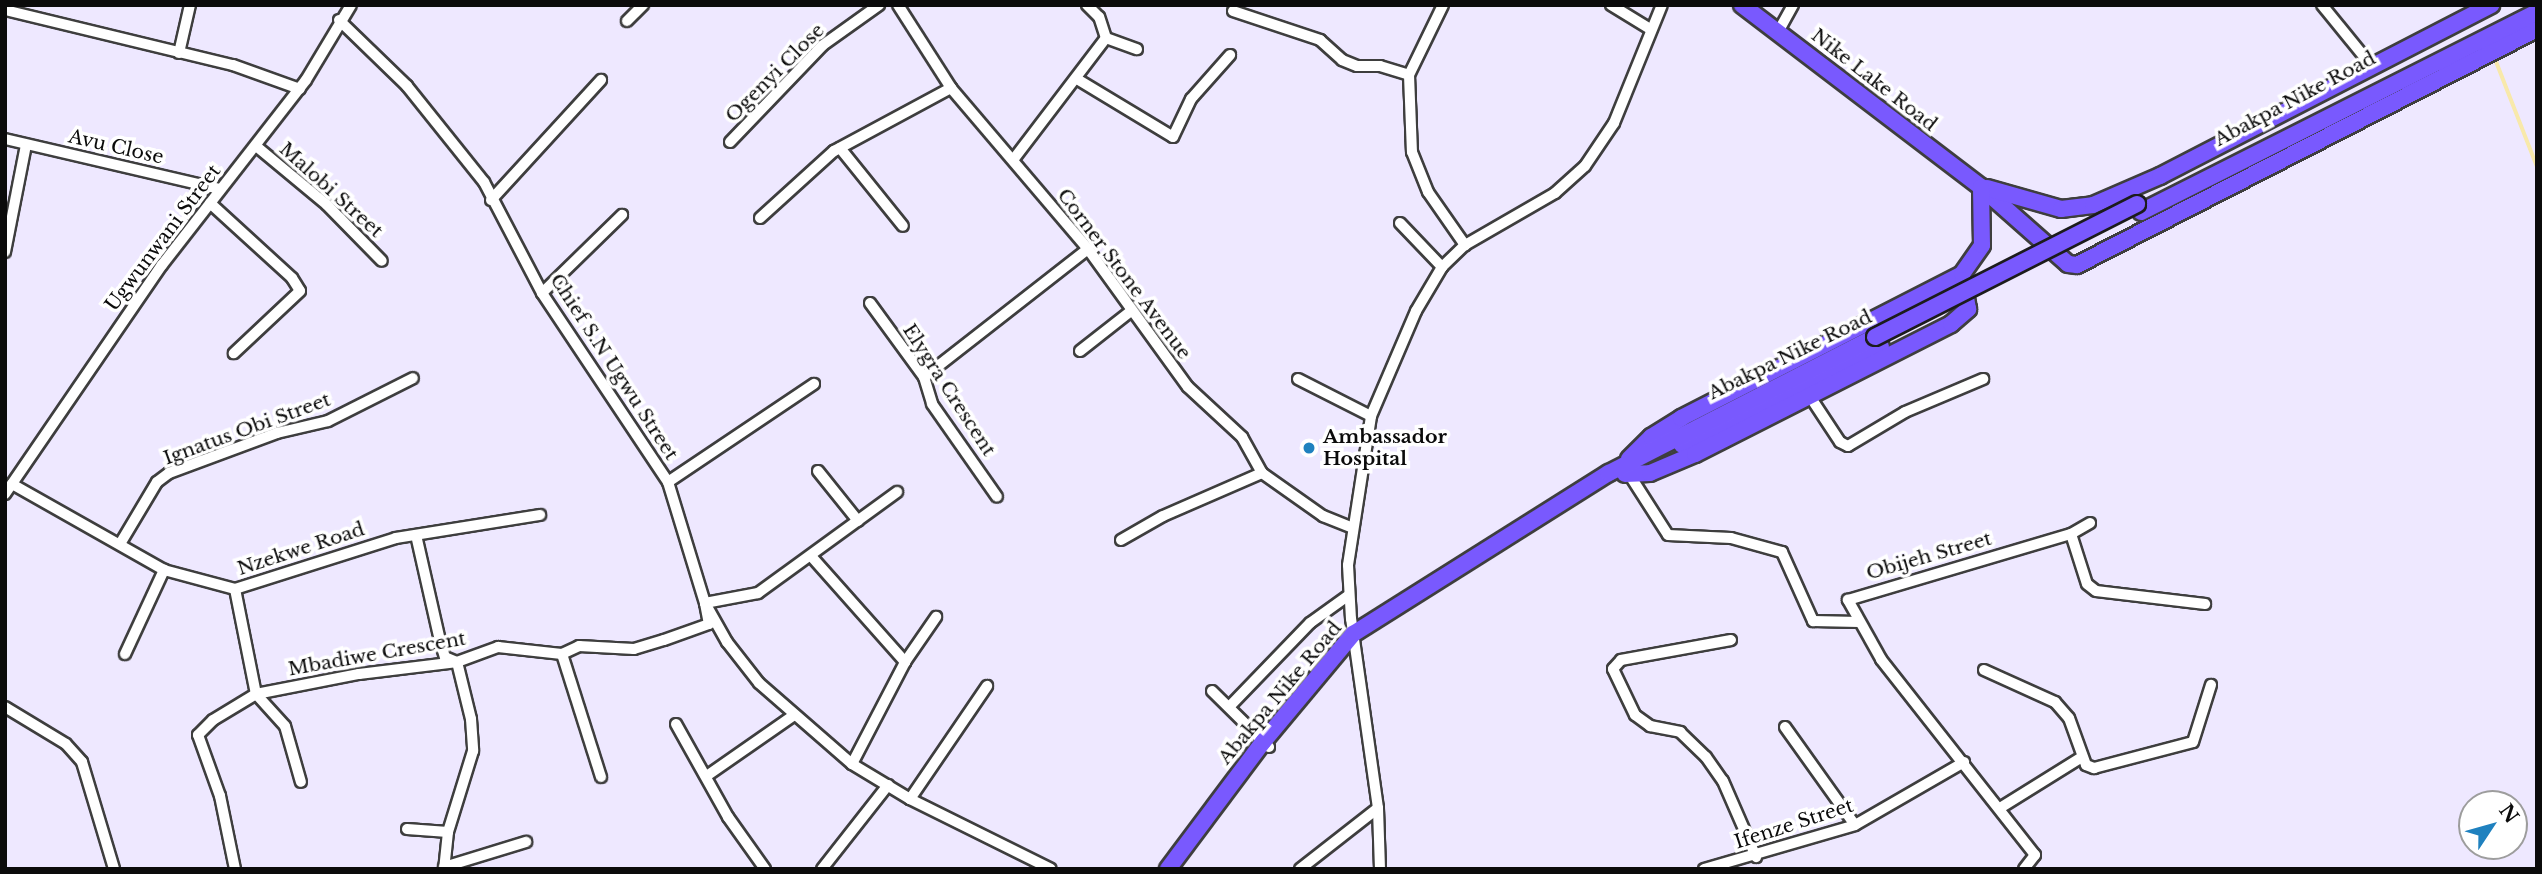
<!DOCTYPE html>
<style>
body{margin:0}
#map{position:relative;width:2542px;height:874px;overflow:hidden;background:#eee8ff;font-family:"Libre Baskerville",serif}
div>[style]{position:absolute}
.stream>*{height:3.5px;margin:-1.75px;padding:0 1.75px;transform-origin:1.75px;border-radius:1.75px;background:#f8e9ab}
.roads{filter:drop-shadow(2px 0 #3e3e3e) drop-shadow(-2px 0 #3e3e3e) drop-shadow(0 2px #3e3e3e) drop-shadow(0 -2px #3e3e3e)}
.minor>*{height:10px;margin:-5px;padding:0 5px;transform-origin:5px;border-radius:5px;background:#fff}
.primary>*{height:16px;margin:-8px;padding:0 8px;transform-origin:8px;border-radius:8px;background:#7959fe}
.bridges{filter:drop-shadow(2px 0 #1c1c1c) drop-shadow(-2px 0 #1c1c1c) drop-shadow(0 2px #1c1c1c) drop-shadow(0 -2px #1c1c1c)}
.primary-bridge>*{height:16px;margin:-8px;padding:0 8px;transform-origin:8px;border-radius:8px;background:#7959fe}
.dots>*{width:19px;height:19px;translate:-50% -50%;box-sizing:border-box;border:4px solid #fff;border-radius:50%}
span{translate:-50% -50%;white-space:nowrap;text-align:center;line-height:1.15;-webkit-text-stroke:7px #fff;paint-order:stroke}
.street-label{font-size:19px;color:#0b0b0b}
.poi-label{font-size:19px;color:#0b0b0b;font-weight:700}
.left{translate:0 -50%;text-align:left}
.frame{position:absolute;inset:0;border:7px solid #0b0b0b;pointer-events:none}
.north{position:absolute;left:2458px;top:790px;width:70px;height:70px;box-sizing:border-box;background:#fff;border:2px solid #9d9d9d;border-radius:50%;rotate:54deg;font-size:19px;font-weight:700;line-height:28px;text-align:center;color:#0b0b0b}
.north::after{content:'';display:block;margin:auto;width:24px;height:32px;background:#1f81bf;clip-path:polygon(50% 0,100% 100%,50% 72%,0 100%)}
</style>
<div id="map">
<div class="stream">
<div style="left:2495px;top:58px;width:116px;rotate:68.7deg"></div>
</div>
<div class="roads">
<div class="minor">
<div style="left:898px;top:5px;width:98px;rotate:57.4deg"></div>
<div style="left:951px;top:88px;width:211px;rotate:49.6deg"></div>
<div style="left:1088px;top:249px;width:170px;rotate:54.1deg"></div>
<div style="left:1188px;top:387px;width:74px;rotate:42.8deg"></div>
<div style="left:1242px;top:437px;width:41px;rotate:60.9deg"></div>
<div style="left:1262px;top:473px;width:75px;rotate:35.2deg"></div>
<div style="left:1323px;top:516px;width:32px;rotate:22deg"></div>
<div style="left:1443px;top:5px;width:78px;rotate:115.9deg"></div>
<div style="left:1409px;top:75px;width:77px;rotate:87.8deg"></div>
<div style="left:1412px;top:152px;width:43px;rotate:68.2deg"></div>
<div style="left:1428px;top:192px;width:65px;rotate:55.1deg"></div>
<div style="left:1611px;top:5px;width:46px;rotate:31.6deg"></div>
<div style="left:2322px;top:5px;width:77px;rotate:50.8deg"></div>
<div style="left:5px;top:10px;width:235px;rotate:13.6deg"></div>
<div style="left:233px;top:65px;width:71px;rotate:19.7deg"></div>
<div style="left:1233px;top:11px;width:92px;rotate:18.4deg"></div>
<div style="left:1320px;top:40px;width:30px;rotate:42deg"></div>
<div style="left:1342px;top:60px;width:16px;rotate:22deg"></div>
<div style="left:1357px;top:66px;width:23px"></div>
<div style="left:1380px;top:66px;width:30px;rotate:17deg"></div>
<div style="left:339px;top:20px;width:95px;rotate:44.1deg"></div>
<div style="left:407px;top:86px;width:123px;rotate:51.3deg"></div>
<div style="left:484px;top:182px;width:125px;rotate:62.4deg"></div>
<div style="left:542px;top:293px;width:227px;rotate:56.3deg"></div>
<div style="left:668px;top:482px;width:127px;rotate:73deg"></div>
<div style="left:705px;top:603px;width:45px;rotate:60.6deg"></div>
<div style="left:727px;top:642px;width:52px;rotate:52deg"></div>
<div style="left:759px;top:683px;width:123px;rotate:41.1deg"></div>
<div style="left:852px;top:764px;width:68px;rotate:31.1deg"></div>
<div style="left:910px;top:799px;width:157px;rotate:26.4deg"></div>
<div style="left:627px;top:21px;width:23px;rotate:-45deg"></div>
<div style="left:1778px;top:32px;width:31px;rotate:-61deg"></div>
<div style="left:1106px;top:38px;width:33px;rotate:20deg"></div>
<div style="left:179px;top:53px;width:49px;rotate:-77.1deg"></div>
<div style="left:1077px;top:79px;width:112px;rotate:31.1deg"></div>
<div style="left:1173px;top:137px;width:42px;rotate:-64.7deg"></div>
<div style="left:1191px;top:99px;width:59px;rotate:-48.4deg"></div>
<div style="left:5px;top:139px;width:221px;rotate:13.1deg"></div>
<div style="left:730px;top:142px;width:134px;rotate:-46.2deg"></div>
<div style="left:823px;top:45px;width:69px;rotate:-35.5deg"></div>
<div style="left:256px;top:146px;width:92px;rotate:39.7deg"></div>
<div style="left:327px;top:205px;width:78px;rotate:45.5deg"></div>
<div style="left:840px;top:148px;width:100px;rotate:51.1deg"></div>
<div style="left:1013px;top:160px;width:153px;rotate:-52.7deg"></div>
<div style="left:1106px;top:38px;width:22px;rotate:-108deg"></div>
<div style="left:1099px;top:17px;width:17px;rotate:-135deg"></div>
<div style="left:491px;top:200px;width:163px;rotate:-47.5deg"></div>
<div style="left:210px;top:203px;width:111px;rotate:42.4deg"></div>
<div style="left:292px;top:278px;width:15px;rotate:58deg"></div>
<div style="left:300px;top:291px;width:91px;rotate:136.8deg"></div>
<div style="left:760px;top:218px;width:100px;rotate:-42.2deg"></div>
<div style="left:834px;top:151px;width:133px;rotate:-28.3deg"></div>
<div style="left:1400px;top:223px;width:61px;rotate:46.3deg"></div>
<div style="left:5px;top:252px;width:109px;rotate:-78.9deg"></div>
<div style="left:542px;top:293px;width:112px;rotate:-44.3deg"></div>
<div style="left:870px;top:303px;width:92px;rotate:53.9deg"></div>
<div style="left:924px;top:377px;width:28px;rotate:73deg"></div>
<div style="left:932px;top:404px;width:113px;rotate:55deg"></div>
<div style="left:1080px;top:351px;width:65px;rotate:-38.1deg"></div>
<div style="left:924px;top:377px;width:208px;rotate:-38deg"></div>
<div style="left:1298px;top:379px;width:82px;rotate:26.9deg"></div>
<div style="left:1809px;top:395px;width:56px;rotate:56.6deg"></div>
<div style="left:1840px;top:442px;width:9px;rotate:27deg"></div>
<div style="left:1848px;top:446px;width:66px;rotate:-30.8deg"></div>
<div style="left:1905px;top:412px;width:85px;rotate:-22.9deg"></div>
<div style="left:818px;top:471px;width:64px;rotate:51.3deg"></div>
<div style="left:1629px;top:474px;width:72px;rotate:57.4deg"></div>
<div style="left:1668px;top:535px;width:63px;rotate:2.7deg"></div>
<div style="left:1731px;top:538px;width:53px;rotate:15.4deg"></div>
<div style="left:1782px;top:552px;width:76px;rotate:65.8deg"></div>
<div style="left:1813px;top:621px;width:46px;rotate:1.2deg"></div>
<div style="left:668px;top:482px;width:176px;rotate:-33.9deg"></div>
<div style="left:12px;top:484px;width:175px;rotate:29.5deg"></div>
<div style="left:164px;top:570px;width:73px;rotate:15deg"></div>
<div style="left:235px;top:589px;width:169px;rotate:-17.6deg"></div>
<div style="left:396px;top:538px;width:146px;rotate:-9.1deg"></div>
<div style="left:5px;top:494px;width:278px;rotate:-55.6deg"></div>
<div style="left:162px;top:265px;width:234px;rotate:-52.1deg"></div>
<div style="left:306px;top:80px;width:87px;rotate:-59deg"></div>
<div style="left:2071px;top:534px;width:52px;rotate:72.3deg"></div>
<div style="left:2087px;top:584px;width:11px;rotate:38deg"></div>
<div style="left:2096px;top:591px;width:110px;rotate:6.8deg"></div>
<div style="left:416px;top:535px;width:109px;rotate:77.2deg"></div>
<div style="left:440px;top:641px;width:17px;rotate:73deg"></div>
<div style="left:445px;top:657px;width:13px;rotate:23deg"></div>
<div style="left:457px;top:662px;width:59px;rotate:76.2deg"></div>
<div style="left:471px;top:719px;width:32px;rotate:86deg"></div>
<div style="left:473px;top:751px;width:85px;rotate:107.2deg"></div>
<div style="left:448px;top:832px;width:37px;rotate:96deg"></div>
<div style="left:1121px;top:540px;width:48px;rotate:-29.7deg"></div>
<div style="left:1163px;top:516px;width:108px;rotate:-23.5deg"></div>
<div style="left:120px;top:544px;width:72px;rotate:-59.2deg"></div>
<div style="left:157px;top:482px;width:15px;rotate:-37deg"></div>
<div style="left:169px;top:473px;width:115px;rotate:-20.3deg"></div>
<div style="left:277px;top:433px;width:52px;rotate:-13.2deg"></div>
<div style="left:328px;top:421px;width:95px;rotate:-26.8deg"></div>
<div style="left:811px;top:556px;width:142px;rotate:48.4deg"></div>
<div style="left:905px;top:662px;width:55px;rotate:-55.4deg"></div>
<div style="left:235px;top:589px;width:107px;rotate:78.7deg"></div>
<div style="left:256px;top:694px;width:43px;rotate:47.8deg"></div>
<div style="left:285px;top:726px;width:58px;rotate:74.1deg"></div>
<div style="left:1731px;top:640px;width:112px;rotate:169.7deg"></div>
<div style="left:1621px;top:660px;width:12px;rotate:132deg"></div>
<div style="left:1613px;top:669px;width:51px;rotate:64.4deg"></div>
<div style="left:1635px;top:715px;width:19px;rotate:36deg"></div>
<div style="left:1650px;top:726px;width:31px;rotate:11deg"></div>
<div style="left:1680px;top:732px;width:36px;rotate:44deg"></div>
<div style="left:1706px;top:757px;width:29px;rotate:55deg"></div>
<div style="left:1723px;top:781px;width:83px;rotate:66.5deg"></div>
<div style="left:125px;top:654px;width:93px;rotate:-65.1deg"></div>
<div style="left:562px;top:654px;width:129px;rotate:72.4deg"></div>
<div style="left:1984px;top:670px;width:78px;rotate:24.3deg"></div>
<div style="left:2055px;top:702px;width:21px;rotate:49deg"></div>
<div style="left:2069px;top:718px;width:50px;rotate:70.1deg"></div>
<div style="left:2086px;top:765px;width:9px;rotate:21deg"></div>
<div style="left:2094px;top:768px;width:102px;rotate:-14.7deg"></div>
<div style="left:2193px;top:742px;width:60px;rotate:-72.5deg"></div>
<div style="left:1212px;top:691px;width:80px;rotate:44.5deg"></div>
<div style="left:5px;top:707px;width:71px;rotate:31.2deg"></div>
<div style="left:66px;top:744px;width:24px;rotate:48deg"></div>
<div style="left:82px;top:762px;width:112px;rotate:73.3deg"></div>
<div style="left:1229px;top:707px;width:117px;rotate:-46deg"></div>
<div style="left:1310px;top:623px;width:48px;rotate:-35.7deg"></div>
<div style="left:676px;top:724px;width:107px;rotate:60.8deg"></div>
<div style="left:728px;top:817px;width:64px;rotate:54.6deg"></div>
<div style="left:1785px;top:727px;width:120px;rotate:54.5deg"></div>
<div style="left:852px;top:764px;width:115px;rotate:-62.5deg"></div>
<div style="left:708px;top:775px;width:103px;rotate:-34.8deg"></div>
<div style="left:910px;top:799px;width:137px;rotate:-55.7deg"></div>
<div style="left:2000px;top:808px;width:97px;rotate:-31.9deg"></div>
<div style="left:407px;top:829px;width:41px;rotate:4.2deg"></div>
<div style="left:444px;top:867px;width:86px;rotate:-17deg"></div>
<div style="left:235px;top:869px;width:75px;rotate:-101.6deg"></div>
<div style="left:220px;top:796px;width:65px;rotate:-109.8deg"></div>
<div style="left:198px;top:735px;width:21px;rotate:-45deg"></div>
<div style="left:213px;top:720px;width:50px;rotate:-31.2deg"></div>
<div style="left:256px;top:694px;width:105px;rotate:-11deg"></div>
<div style="left:359px;top:674px;width:99px;rotate:-7deg"></div>
<div style="left:457px;top:662px;width:44px;rotate:-20.1deg"></div>
<div style="left:498px;top:647px;width:64px;rotate:6.2deg"></div>
<div style="left:562px;top:654px;width:19px;rotate:-25deg"></div>
<div style="left:579px;top:646px;width:55px;rotate:3.1deg"></div>
<div style="left:634px;top:649px;width:31px;rotate:-17deg"></div>
<div style="left:664px;top:640px;width:48px;rotate:-19.6deg"></div>
<div style="left:709px;top:624px;width:21px;rotate:-101deg"></div>
<div style="left:705px;top:603px;width:54px;rotate:-10.7deg"></div>
<div style="left:758px;top:593px;width:172px;rotate:-36deg"></div>
<div style="left:822px;top:869px;width:107px;rotate:-51.8deg"></div>
<div style="left:1300px;top:869px;width:99px;rotate:-38deg"></div>
<div style="left:1380px;top:869px;width:61px;rotate:-91.9deg"></div>
<div style="left:1378px;top:808px;width:191px;rotate:-98.1deg"></div>
<div style="left:1351px;top:619px;width:54px;rotate:-93.2deg"></div>
<div style="left:1348px;top:565px;width:151px;rotate:-81.2deg"></div>
<div style="left:1371px;top:416px;width:114px;rotate:-66.8deg"></div>
<div style="left:1416px;top:311px;width:51px;rotate:-59.4deg"></div>
<div style="left:1442px;top:267px;width:32px;rotate:-44deg"></div>
<div style="left:1465px;top:245px;width:104px;rotate:-30deg"></div>
<div style="left:1555px;top:193px;width:40px;rotate:-42deg"></div>
<div style="left:1585px;top:166px;width:52px;rotate:-56deg"></div>
<div style="left:1614px;top:123px;width:127px;rotate:-67.9deg"></div>
<div style="left:1704px;top:869px;width:157px;rotate:-16.2deg"></div>
<div style="left:1855px;top:825px;width:126px;rotate:-30deg"></div>
<div style="left:2024px;top:869px;width:18px;rotate:-52deg"></div>
<div style="left:2035px;top:855px;width:249px;rotate:-128.2deg"></div>
<div style="left:1881px;top:659px;width:68px;rotate:-119.2deg"></div>
<div style="left:1848px;top:600px;width:233px;rotate:-16.5deg"></div>
<div style="left:2071px;top:534px;width:22px;rotate:-30deg"></div>
</div>
<div class="primary">
<div style="left:1742px;top:5px;width:300px;rotate:37.3deg"></div>
<div style="left:1981px;top:187px;width:116px;rotate:41.5deg"></div>
<div style="left:2068px;top:264px;width:9px;rotate:6deg"></div>
<div style="left:2077px;top:265px;width:517px;rotate:-27.16deg"></div>
<div style="left:1987px;top:188px;width:77px;rotate:15.8deg"></div>
<div style="left:2061px;top:209px;width:32px;rotate:-7deg"></div>
<div style="left:2093px;top:205px;width:73px;rotate:-23.4deg"></div>
<div style="left:2160px;top:176px;width:373px;rotate:-27.3deg"></div>
<div style="left:2141px;top:212px;width:444px;rotate:-26.8deg"></div>
<div style="left:1682px;top:445px;width:222px;rotate:-26.4deg"></div>
<div style="left:1629px;top:459px;width:31px;rotate:-45deg"></div>
<div style="left:1651px;top:437px;width:36px;rotate:-32deg"></div>
<div style="left:1681px;top:418px;width:316px;rotate:-27.1deg"></div>
<div style="left:1962px;top:274px;width:35px;rotate:-55deg"></div>
<div style="left:1982px;top:245px;width:58px;rotate:-91deg"></div>
<div style="left:1625px;top:474px;width:25px;rotate:-2deg"></div>
<div style="left:1650px;top:473px;width:49px;rotate:-22.9deg"></div>
<div style="left:1695px;top:454px;width:287px;rotate:-26.9deg"></div>
<div style="left:1951px;top:324px;width:23px;rotate:-41deg"></div>
<div style="left:1968px;top:309px;width:29px;rotate:-100deg"></div>
<div style="left:1168px;top:869px;width:159px;rotate:-53.2deg"></div>
<div style="left:1263px;top:742px;width:141px;rotate:-50.2deg"></div>
<div style="left:1353px;top:634px;width:302px;rotate:-32.2deg"></div>
<div style="left:1609px;top:473px;width:299px;rotate:-27.1deg"></div>
</div>
</div>
<div class="bridges">
<div class="primary-bridge">
<div style="left:1875px;top:337px;width:294px;rotate:-26.9deg"></div>
</div>
</div>
<div class="dots">
<div style="left:1309px;top:448px;background:#1f81bf"></div>
</div>
<div class="street-label">
<span style="left:775px;top:73px;rotate:-45deg">Ogenyi Close</span>
<span style="left:1874px;top:80px;rotate:38deg">Nike Lake Road</span>
<span style="left:2295px;top:99px;rotate:-28deg">Abakpa Nike Road</span>
<span style="left:116px;top:147px;rotate:13deg">Avu Close</span>
<span style="left:331px;top:190px;rotate:42deg">Malobi Street</span>
<span style="left:163px;top:238px;rotate:-53deg">Ugwunwani Street</span>
<span style="left:1124px;top:274px;rotate:53deg">Corner Stone Avenue</span>
<span style="left:1790px;top:355px;rotate:-26deg">Abakpa Nike Road</span>
<span style="left:614px;top:367px;rotate:57deg">Chief S.N Ugwu Street</span>
<span style="left:949px;top:390px;rotate:57deg">Elygra Crescent</span>
<span style="left:247px;top:429px;rotate:-20deg">Ignatus Obi Street</span>
<span style="left:301px;top:549px;rotate:-18deg">Nzekwe Road</span>
<span style="left:1929px;top:556px;rotate:-16deg">Obijeh Street</span>
<span style="left:377px;top:654px;rotate:-10deg">Mbadiwe Crescent</span>
<span style="left:1280px;top:693px;rotate:-50deg">Abakpa Nike Road</span>
<span style="left:1794px;top:824px;rotate:-18deg">Ifenze Street</span>
</div>
<div class="poi-label">
<span class="left" style="left:1323px;top:448px">Ambassador<br>Hospital</span>
</div>
<div class="frame"></div>
<div class="north">N</div>
</div>
